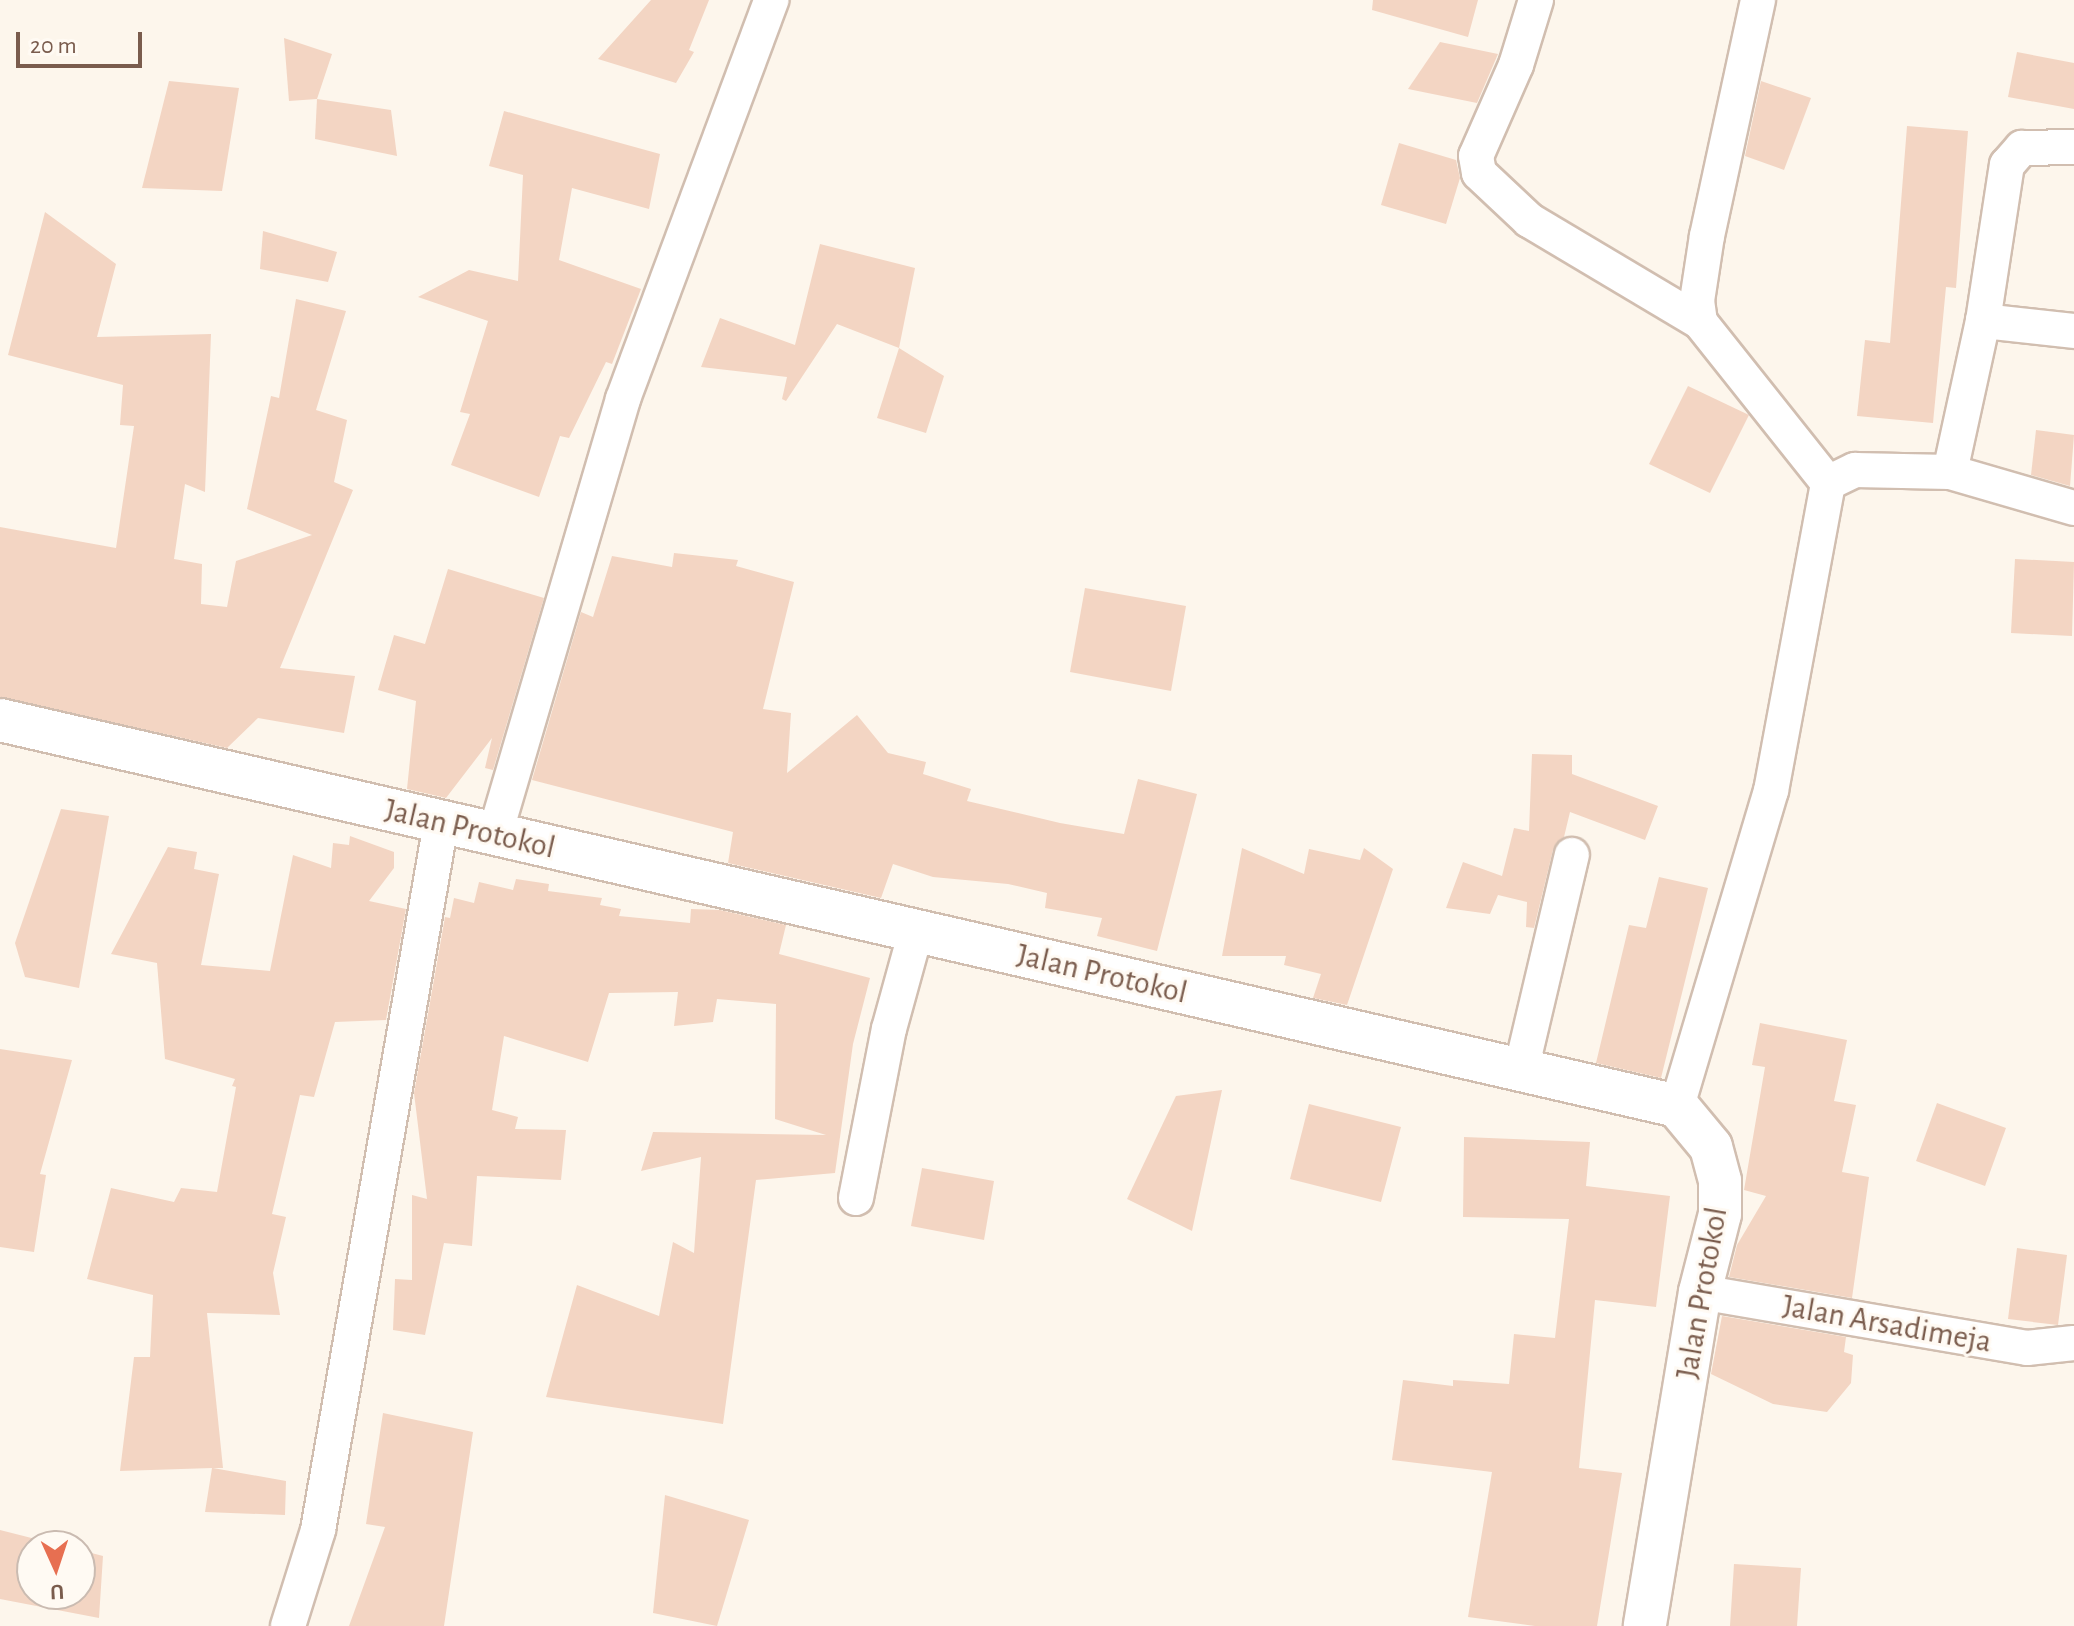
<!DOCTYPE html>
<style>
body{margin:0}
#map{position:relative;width:2074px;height:1626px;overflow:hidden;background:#fdf6ec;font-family:"Alegreya Sans",sans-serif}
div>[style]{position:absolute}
.building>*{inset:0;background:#f3d5c3}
.roads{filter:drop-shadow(2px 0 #d1beb0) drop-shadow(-2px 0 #d1beb0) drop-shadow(0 2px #d1beb0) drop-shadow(0 -2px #d1beb0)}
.minor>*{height:34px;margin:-17px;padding:0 17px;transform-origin:17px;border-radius:17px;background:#fff}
.tertiary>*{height:42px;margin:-21px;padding:0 21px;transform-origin:21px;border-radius:21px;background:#fff}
span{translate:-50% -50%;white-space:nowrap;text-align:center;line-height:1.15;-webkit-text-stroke:6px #fffaf3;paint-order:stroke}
.street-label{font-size:32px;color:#7a5c4d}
.north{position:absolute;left:16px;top:1530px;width:80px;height:80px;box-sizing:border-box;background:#fffaf3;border:2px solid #cabbb1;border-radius:50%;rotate:177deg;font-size:22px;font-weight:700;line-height:32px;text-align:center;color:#7a5c4d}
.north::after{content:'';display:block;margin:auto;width:28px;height:36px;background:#e76f51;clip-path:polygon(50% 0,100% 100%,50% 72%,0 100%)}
.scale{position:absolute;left:16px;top:32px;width:126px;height:36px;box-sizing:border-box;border:4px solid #7a5c4d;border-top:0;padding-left:10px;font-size:24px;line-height:28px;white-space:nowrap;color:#7a5c4d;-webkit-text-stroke:6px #fffaf3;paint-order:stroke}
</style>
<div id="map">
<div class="building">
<div style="clip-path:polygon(651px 0,709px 0,689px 50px,694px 52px,676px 83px,598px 59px)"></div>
<div style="clip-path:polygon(1373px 0,1478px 0,1468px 37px,1372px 10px)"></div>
<div style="clip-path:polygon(284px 38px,332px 54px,317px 99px,289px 101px)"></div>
<div style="clip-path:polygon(1440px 42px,1498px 54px,1477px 103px,1408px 89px)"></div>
<div style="clip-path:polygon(2017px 52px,2074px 63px,2074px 109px,2008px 97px)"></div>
<div style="clip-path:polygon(169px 81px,239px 88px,222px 191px,142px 188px)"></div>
<div style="clip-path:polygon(1761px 81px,1811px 98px,1784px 170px,1745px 156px)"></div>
<div style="clip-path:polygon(317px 99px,391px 110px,397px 156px,315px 139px)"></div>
<div style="clip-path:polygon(504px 111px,660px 154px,649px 209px,572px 188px,559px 260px,641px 289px,612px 364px,606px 362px,569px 438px,560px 436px,539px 497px,451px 465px,470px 414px,460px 412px,488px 321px,418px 297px,469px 270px,518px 281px,523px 175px,489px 166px)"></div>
<div style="clip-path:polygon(1907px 126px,1968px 131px,1956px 288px,1946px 287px,1933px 423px,1857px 416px,1865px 340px,1890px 343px)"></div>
<div style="clip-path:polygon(1399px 143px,1456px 160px,1460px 178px,1446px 224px,1381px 205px)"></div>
<div style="clip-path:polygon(45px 212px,116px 264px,97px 337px,211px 334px,205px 492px,185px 484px,174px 559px,202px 564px,201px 604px,227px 607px,236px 561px,312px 535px,247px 509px,271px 396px,279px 398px,296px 299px,346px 311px,316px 410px,347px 420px,334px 482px,353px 490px,280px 668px,355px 676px,344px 733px,258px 718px,227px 748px,0 697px,0 527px,116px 548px,134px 426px,120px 425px,123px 385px,8px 355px)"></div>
<div style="clip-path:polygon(263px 231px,337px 252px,328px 282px,260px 269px)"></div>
<div style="clip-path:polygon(820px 244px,915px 268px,899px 348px,837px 324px,786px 401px,782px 399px,787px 377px,701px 367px,720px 318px,795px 345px)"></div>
<div style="clip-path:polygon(899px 348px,944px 376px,926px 433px,877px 418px)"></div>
<div style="clip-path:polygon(1688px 386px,1749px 415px,1710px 493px,1649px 464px)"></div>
<div style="clip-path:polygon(2036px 430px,2074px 435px,2070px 486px,2031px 475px)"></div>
<div style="clip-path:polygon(674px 553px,738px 560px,736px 566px,794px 582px,763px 709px,791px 713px,787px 773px,857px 715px,888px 753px,926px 762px,923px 774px,971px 789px,967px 801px,1060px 823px,1124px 834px,1138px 779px,1197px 794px,1157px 951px,1097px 936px,1102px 918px,1045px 908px,1047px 893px,1008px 884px,933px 877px,893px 864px,881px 898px,728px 863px,733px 832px,532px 780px,581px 612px,593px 617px,612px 556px,672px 567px)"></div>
<div style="clip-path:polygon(2015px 559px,2074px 562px,2072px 636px,2011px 633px)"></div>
<div style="clip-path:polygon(448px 569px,544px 598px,493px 770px,485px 768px,492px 738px,446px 798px,407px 789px,416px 701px,378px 690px,394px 635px,425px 644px)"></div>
<div style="clip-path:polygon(1085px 588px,1186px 606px,1171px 691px,1070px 672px)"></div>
<div style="clip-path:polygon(1532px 754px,1572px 755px,1572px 774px,1658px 806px,1645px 840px,1570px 812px,1564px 837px,1553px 850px,1534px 928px,1526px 927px,1527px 902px,1498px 895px,1490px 914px,1446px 908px,1463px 862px,1502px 876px,1514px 828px,1529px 831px)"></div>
<div style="clip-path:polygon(61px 809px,109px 816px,79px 988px,25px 977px,15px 943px)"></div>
<div style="clip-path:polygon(350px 836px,394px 852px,394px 868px,369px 901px,406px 909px,386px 1020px,335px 1022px,314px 1097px,300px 1095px,272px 1214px,286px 1217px,273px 1273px,280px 1315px,207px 1313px,223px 1468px,213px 1468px,286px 1481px,285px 1515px,205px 1512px,212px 1468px,120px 1471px,134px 1357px,150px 1357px,153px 1295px,87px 1279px,111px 1188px,174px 1202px,181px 1188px,217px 1192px,236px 1087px,232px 1086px,235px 1079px,165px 1059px,157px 963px,111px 954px,168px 847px,197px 852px,194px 869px,219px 874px,201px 965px,270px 971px,293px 855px,331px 868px,333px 843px,349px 845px)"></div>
<div style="clip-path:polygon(1242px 848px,1304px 874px,1309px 849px,1360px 860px,1364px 848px,1393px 869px,1347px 1005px,1313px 998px,1321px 974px,1284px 965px,1286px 956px,1222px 956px)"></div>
<div style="clip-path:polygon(1659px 877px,1708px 888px,1661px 1078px,1596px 1063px,1629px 925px,1646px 928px)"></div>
<div style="clip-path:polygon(516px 879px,549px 884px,548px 891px,602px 898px,600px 905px,621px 909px,619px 916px,690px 923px,691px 909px,720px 910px,786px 925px,779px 954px,870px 978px,853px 1044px,835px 1173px,756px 1180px,723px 1424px,546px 1397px,577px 1285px,659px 1316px,673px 1242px,694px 1253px,701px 1157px,641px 1171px,653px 1132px,826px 1135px,775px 1119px,776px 1004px,717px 999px,713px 1022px,674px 1026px,678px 992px,609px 993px,588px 1062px,504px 1036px,492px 1110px,518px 1117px,515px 1129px,566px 1130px,561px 1180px,477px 1176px,472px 1246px,444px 1243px,425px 1335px,393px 1330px,395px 1279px,412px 1280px,412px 1195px,427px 1199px,414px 1093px,445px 917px,450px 918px,454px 898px,474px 903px,479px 882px,513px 890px)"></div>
<div style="clip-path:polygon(1760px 1023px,1847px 1040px,1834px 1101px,1856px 1105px,1842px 1172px,1869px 1177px,1852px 1298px,1729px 1277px,1737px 1245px,1766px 1196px,1744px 1190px,1765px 1067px,1752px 1065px)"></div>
<div style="clip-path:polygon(0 1049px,72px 1060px,40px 1174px,46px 1175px,34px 1252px,0 1247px)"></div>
<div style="clip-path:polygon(1222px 1090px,1192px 1231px,1127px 1199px,1176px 1096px)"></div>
<div style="clip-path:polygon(1937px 1103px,2006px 1128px,1985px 1186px,1916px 1161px)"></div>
<div style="clip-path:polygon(1309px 1104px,1401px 1127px,1381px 1202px,1290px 1179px)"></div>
<div style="clip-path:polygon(1464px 1137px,1590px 1142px,1586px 1186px,1670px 1196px,1656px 1307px,1595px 1300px,1579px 1468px,1622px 1473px,1597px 1626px,1535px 1626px,1468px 1617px,1492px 1472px,1392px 1460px,1403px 1380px,1453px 1386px,1453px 1380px,1509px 1384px,1514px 1334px,1555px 1338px,1569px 1219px,1463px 1217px)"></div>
<div style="clip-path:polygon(922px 1168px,994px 1181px,984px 1240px,911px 1226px)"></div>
<div style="clip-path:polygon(2017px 1248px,2067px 1255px,2058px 1325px,2008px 1319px)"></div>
<div style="clip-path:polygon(1722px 1316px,1846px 1337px,1844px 1352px,1853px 1355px,1851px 1383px,1827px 1412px,1773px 1404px,1711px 1374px)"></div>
<div style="clip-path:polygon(383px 1413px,473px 1432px,444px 1626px,349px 1626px,385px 1527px,366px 1524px)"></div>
<div style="clip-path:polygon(665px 1495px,749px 1520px,717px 1626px,653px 1613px)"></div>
<div style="clip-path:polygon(0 1530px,63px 1546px,32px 1546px,32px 1594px,80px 1594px,80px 1550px,103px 1556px,99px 1618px,0 1599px)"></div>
<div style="clip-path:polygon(1734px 1564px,1801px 1568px,1797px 1626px,1730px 1626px)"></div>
</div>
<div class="roads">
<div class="minor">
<div style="left:1536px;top:0;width:68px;rotate:107.1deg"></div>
<div style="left:1516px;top:65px;width:99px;rotate:113.7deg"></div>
<div style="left:1476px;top:156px;width:17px;rotate:80deg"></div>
<div style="left:1479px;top:173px;width:69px;rotate:43.2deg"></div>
<div style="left:1529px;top:220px;width:199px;rotate:30.8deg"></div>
<div style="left:1700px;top:322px;width:206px;rotate:51.5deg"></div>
<div style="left:1983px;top:321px;width:92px;rotate:6.3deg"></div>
<div style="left:1700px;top:322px;width:21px;rotate:-98deg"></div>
<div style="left:1697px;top:301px;width:66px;rotate:-81.3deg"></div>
<div style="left:1707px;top:236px;width:241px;rotate:-77.8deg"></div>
<div style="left:1950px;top:472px;width:155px;rotate:-77.7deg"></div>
<div style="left:1983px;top:321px;width:158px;rotate:-81.3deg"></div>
<div style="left:2007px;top:165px;width:23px;rotate:-49deg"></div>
<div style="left:2022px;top:148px;width:52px;rotate:-1.1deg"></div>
<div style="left:495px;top:834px;width:453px;rotate:-73.6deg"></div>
<div style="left:623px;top:399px;width:426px;rotate:-69.6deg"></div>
<div style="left:1521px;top:1070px;width:221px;rotate:-76.7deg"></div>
<div style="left:1677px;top:1106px;width:329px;rotate:-73.4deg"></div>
<div style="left:1771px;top:791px;width:313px;rotate:-79.5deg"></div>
<div style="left:1828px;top:483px;width:30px;rotate:-26deg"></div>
<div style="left:1855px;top:470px;width:95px;rotate:1.2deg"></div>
<div style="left:1950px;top:472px;width:129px;rotate:16.2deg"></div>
<div style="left:856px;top:1198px;width:172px;rotate:-79deg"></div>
<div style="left:889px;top:1029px;width:102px;rotate:-74.6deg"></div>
<div style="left:1700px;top:1292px;width:332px;rotate:9.7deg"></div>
<div style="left:2027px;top:1348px;width:47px;rotate:-6.1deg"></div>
<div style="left:288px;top:1626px;width:101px;rotate:-72.6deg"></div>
<div style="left:318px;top:1530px;width:718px;rotate:-80.13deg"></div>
</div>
<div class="tertiary">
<div style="left:0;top:720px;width:1721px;rotate:12.96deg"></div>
<div style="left:1677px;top:1106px;width:53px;rotate:50.3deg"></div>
<div style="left:1711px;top:1147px;width:35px;rotate:75deg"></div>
<div style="left:1720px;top:1181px;width:33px;rotate:90deg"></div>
<div style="left:1720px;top:1214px;width:81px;rotate:104.4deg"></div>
<div style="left:1700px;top:1292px;width:338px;rotate:99.4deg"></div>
</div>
</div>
<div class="street-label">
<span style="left:470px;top:829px;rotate:13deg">Jalan Protokol</span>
<span style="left:1102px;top:974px;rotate:13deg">Jalan Protokol</span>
<span style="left:1702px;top:1293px;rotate:-80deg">Jalan Protokol</span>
<span style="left:1887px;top:1324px;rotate:10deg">Jalan Arsadimeja</span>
</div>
<div class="north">U</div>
<div class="scale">20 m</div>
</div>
